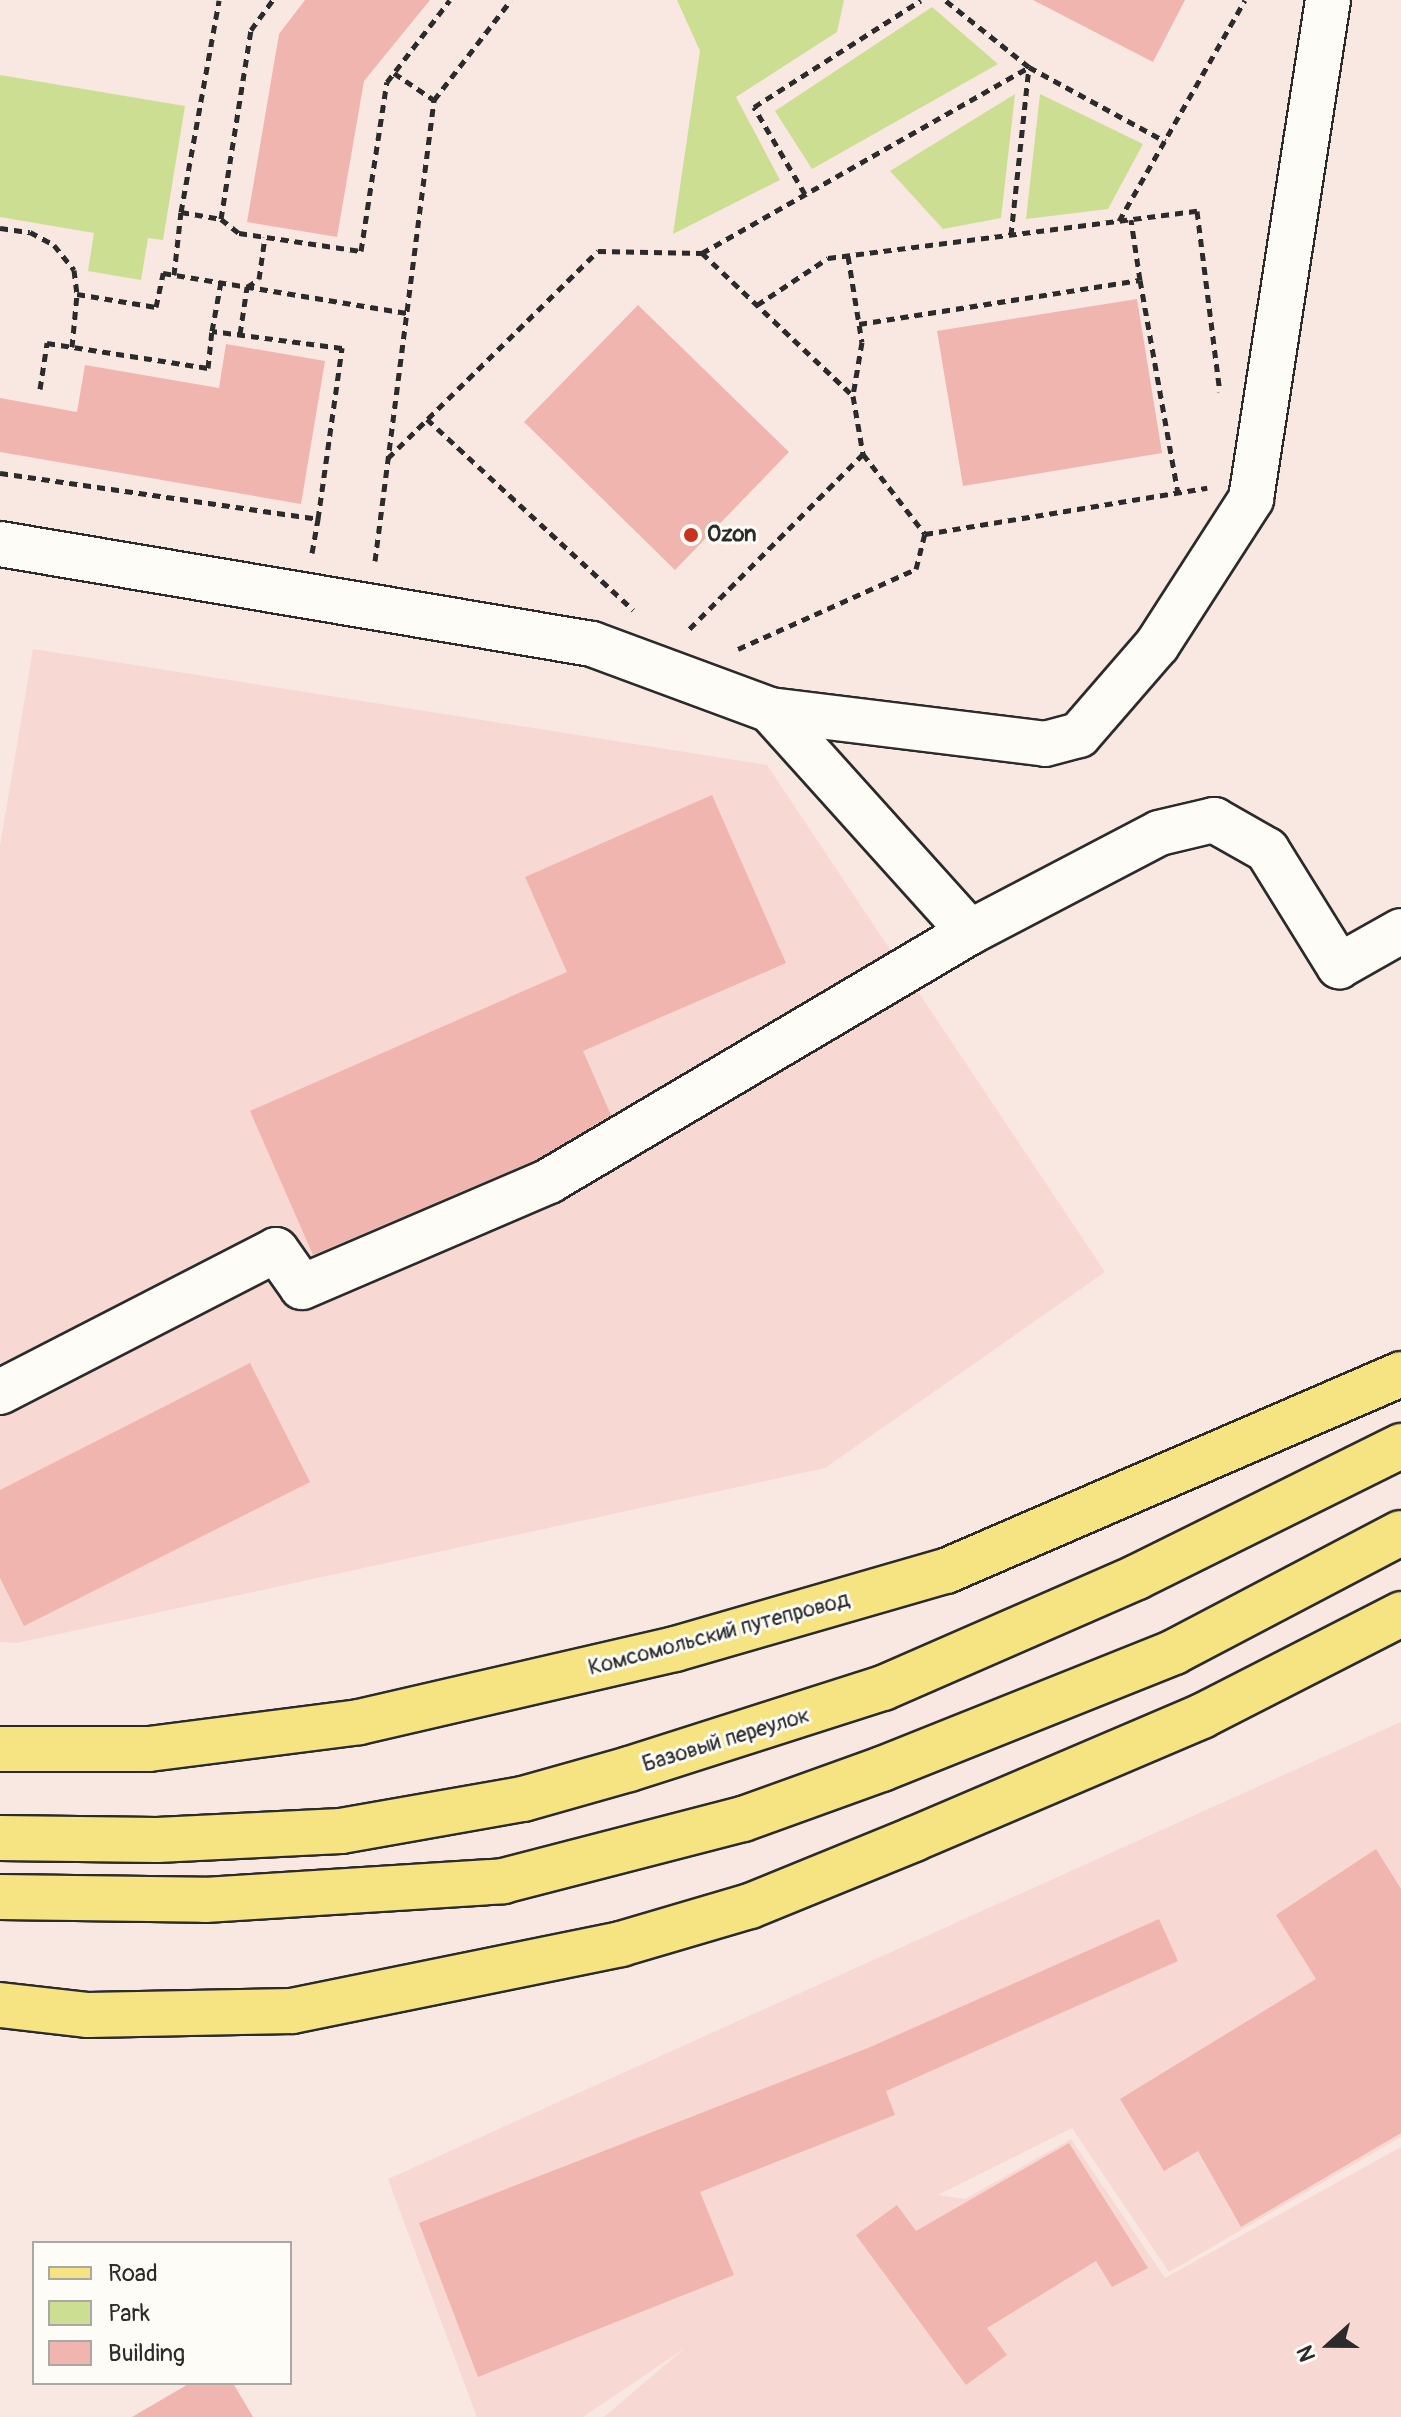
<!DOCTYPE html>
<meta charset="utf-8">
<style>
body{margin:0}
#map{position:relative;width:1401px;height:2417px;overflow:hidden;background:#f9e7e2;font-family:Pangolin,sans-serif}
div>[style]{position:absolute}
.built>*{inset:0;background:#f7d8d3}
.green>*{inset:0;background:#ccde92}
.building>*{inset:0;background:#f1b5b0}
.path>*{height:5px;margin-top:-2.5px;transform-origin:0;background:repeating-linear-gradient(90deg,#2b2b2b 0 8px,transparent 0 14px)}
.roads{filter:drop-shadow(2px 0 #2b2b2b) drop-shadow(-2px 0 #2b2b2b) drop-shadow(0 2px #2b2b2b) drop-shadow(0 -2px #2b2b2b)}
.minor>*{height:44px;margin:-22px;padding:0 22px;transform-origin:22px;border-radius:22px;background:#fdfcf7}
.major>*{height:44px;margin:-22px;padding:0 22px;transform-origin:22px;border-radius:22px;background:#f6e381}
.dots>*{width:22px;height:22px;translate:-50% -50%;box-sizing:border-box;border:4px solid #fdfcf7;border-radius:50%}
span{translate:-50% -50%;white-space:nowrap;text-align:center;line-height:1.15;-webkit-text-stroke:6px #fdfcf7;paint-order:stroke}
.poi-label{font-size:22px;color:#2b2b2b;font-weight:700}
.left{translate:0 -50%;text-align:left}
.street-label{font-size:22px;color:#2b2b2b}
.legend{position:absolute;left:32px;top:2241px;width:260px;height:144px;box-sizing:border-box;background:#fdfcf7;border:2px solid #a9a8a5;margin:0;padding:10px 14px;list-style:none;font-size:24px;color:#2b2b2b}
.legend li{display:flex;align-items:center;gap:16px;height:40px}
.legend b{width:40px;border:2px solid #a9a8a5}
.north{position:absolute;left:1289px;top:2305px;width:80px;height:80px;-webkit-text-stroke:6px #fdfcf7;paint-order:stroke;rotate:249deg;font-size:22px;font-weight:700;line-height:32px;text-align:center;color:#2b2b2b}
.north::after{content:'';display:block;margin:auto;width:28px;height:36px;background:#2b2b2b;clip-path:polygon(50% 0,100% 100%,50% 72%,0 100%)}
</style>
<div id="map">
<div class="built">
<div style="clip-path:polygon(33px 649px,767px 765px,1105px 1272px,825px 1468px,17px 1643px,0 1642px,0 846px)"></div>
<div style="clip-path:polygon(1401px 1722px,1401px 2137px,1169px 2272px,1072px 2128px,938px 2195px,965px 2199px,1071px 2139px,1165px 2278px,1401px 2147px,1401px 2417px,604px 2417px,685px 2348px,583px 2417px,477px 2417px,388px 2179px)"></div>
</div>
<div class="green">
<div style="clip-path:polygon(677px 0,844px 0,837px 32px,736px 97px,780px 180px,673px 234px,700px 51px)"></div>
<div style="clip-path:polygon(932px 7px,998px 64px,812px 169px,775px 111px)"></div>
<div style="clip-path:polygon(0 75px,185px 106px,163px 240px,148px 238px,141px 280px,88px 271px,94px 233px,0 217px)"></div>
<div style="clip-path:polygon(1015px 94px,1001px 218px,943px 229px,890px 171px)"></div>
<div style="clip-path:polygon(1040px 94px,1143px 144px,1108px 209px,1026px 219px)"></div>
</div>
<div class="building">
<div style="clip-path:polygon(305px 0,430px 0,364px 81px,337px 237px,247px 222px,279px 34px)"></div>
<div style="clip-path:polygon(1033px 0,1185px 0,1153px 62px)"></div>
<div style="clip-path:polygon(1137px 299px,1162px 453px,963px 486px,937px 331px)"></div>
<div style="clip-path:polygon(638px 305px,789px 452px,675px 570px,524px 422px)"></div>
<div style="clip-path:polygon(226px 344px,325px 361px,301px 504px,0 452px,0 398px,77px 412px,85px 365px,219px 388px)"></div>
<div style="clip-path:polygon(712px 795px,786px 963px,583px 1051px,611px 1115px,538px 1159px,313px 1255px,250px 1111px,567px 972px,525px 877px)"></div>
<div style="clip-path:polygon(250px 1363px,310px 1482px,24px 1626px,0 1578px,0 1490px)"></div>
<div style="clip-path:polygon(1376px 1849px,1401px 1889px,1401px 2133px,1241px 2227px,1198px 2151px,1164px 2171px,1120px 2099px,1316px 1979px,1276px 1915px)"></div>
<div style="clip-path:polygon(1159px 1919px,1178px 1961px,886px 2091px,895px 2115px,700px 2192px,734px 2275px,478px 2377px,419px 2223px,868px 2048px)"></div>
<div style="clip-path:polygon(1069px 2143px,1148px 2268px,1112px 2287px,1096px 2261px,987px 2328px,1007px 2355px,966px 2385px,856px 2235px,897px 2205px,916px 2231px)"></div>
<div style="clip-path:polygon(190px 2383px,233px 2383px,253px 2417px,132px 2417px)"></div>
</div>
<div class="path">
<div style="left:394px;top:73px;width:48px;rotate:34deg"></div>
<div style="left:805px;top:194px;width:101px;rotate:-120.4deg"></div>
<div style="left:754px;top:107px;width:198px;rotate:-32.6deg"></div>
<div style="left:181px;top:212px;width:215px;rotate:-79.8deg"></div>
<div style="left:221px;top:219px;width:23px;rotate:38deg"></div>
<div style="left:239px;top:233px;width:123px;rotate:8.4deg"></div>
<div style="left:361px;top:251px;width:171px;rotate:-81.3deg"></div>
<div style="left:387px;top:82px;width:103px;rotate:-52.5deg"></div>
<div style="left:1119px;top:221px;width:254px;rotate:-60.3deg"></div>
<div style="left:0;top:228px;width:30px;rotate:8deg"></div>
<div style="left:30px;top:232px;width:27px;rotate:28deg"></div>
<div style="left:54px;top:245px;width:32px;rotate:51deg"></div>
<div style="left:74px;top:270px;width:24px;rotate:83deg"></div>
<div style="left:77px;top:294px;width:80px;rotate:9.3deg"></div>
<div style="left:156px;top:307px;width:35px;rotate:-78deg"></div>
<div style="left:163px;top:273px;width:247px;rotate:9.3deg"></div>
<div style="left:1011px;top:235px;width:169px;rotate:-83.9deg"></div>
<div style="left:1029px;top:67px;width:155px;rotate:28.6deg"></div>
<div style="left:702px;top:253px;width:376px;rotate:-29.6deg"></div>
<div style="left:1029px;top:67px;width:107px;rotate:-141.4deg"></div>
<div style="left:848px;top:256px;width:87px;rotate:80.8deg"></div>
<div style="left:862px;top:342px;width:54px;rotate:99.6deg"></div>
<div style="left:174px;top:275px;width:63px;rotate:-83.7deg"></div>
<div style="left:181px;top:212px;width:41px;rotate:9.9deg"></div>
<div style="left:221px;top:219px;width:191px;rotate:-81deg"></div>
<div style="left:251px;top:30px;width:37px;rotate:-54deg"></div>
<div style="left:1140px;top:280px;width:216px;rotate:79.9deg"></div>
<div style="left:757px;top:305px;width:85px;rotate:-33.5deg"></div>
<div style="left:828px;top:258px;width:372px;rotate:-7.3deg"></div>
<div style="left:1197px;top:211px;width:182px;rotate:82.8deg"></div>
<div style="left:859px;top:324px;width:284px;rotate:-8.9deg"></div>
<div style="left:1140px;top:280px;width:61px;rotate:-98.5deg"></div>
<div style="left:240px;top:334px;width:48px;rotate:-81.5deg"></div>
<div style="left:247px;top:287px;width:14px;rotate:-34deg"></div>
<div style="left:259px;top:279px;width:42px;rotate:-81.9deg"></div>
<div style="left:72px;top:347px;width:53px;rotate:-84.6deg"></div>
<div style="left:40px;top:389px;width:47px;rotate:-81.3deg"></div>
<div style="left:47px;top:343px;width:163px;rotate:8.8deg"></div>
<div style="left:208px;top:368px;width:37px;rotate:-84deg"></div>
<div style="left:427px;top:419px;width:281px;rotate:42.8deg"></div>
<div style="left:863px;top:454px;width:101px;rotate:52.2deg"></div>
<div style="left:925px;top:534px;width:286px;rotate:-9.3deg"></div>
<div style="left:388px;top:458px;width:295px;rotate:-44.6deg"></div>
<div style="left:598px;top:251px;width:104px;rotate:1.1deg"></div>
<div style="left:702px;top:253px;width:208px;rotate:43.4deg"></div>
<div style="left:853px;top:396px;width:59px;rotate:80.2deg"></div>
<div style="left:863px;top:454px;width:250px;rotate:134.8deg"></div>
<div style="left:0;top:473px;width:321px;rotate:8.2deg"></div>
<div style="left:318px;top:519px;width:173px;rotate:-82deg"></div>
<div style="left:342px;top:348px;width:131px;rotate:-172.5deg"></div>
<div style="left:212px;top:331px;width:50px;rotate:-79.6deg"></div>
<div style="left:312px;top:553px;width:35px;rotate:-80deg"></div>
<div style="left:375px;top:561px;width:465px;rotate:-82.7deg"></div>
<div style="left:434px;top:100px;width:126px;rotate:-52.4deg"></div>
<div style="left:738px;top:649px;width:195px;rotate:-24.2deg"></div>
<div style="left:916px;top:569px;width:36px;rotate:-76deg"></div>
</div>
<div class="roads">
<div class="minor">
<div style="left:0;top:544px;width:600px;rotate:9.59deg"></div>
<div style="left:592px;top:644px;width:190px;rotate:20.3deg"></div>
<div style="left:770px;top:710px;width:299px;rotate:48deg"></div>
<div style="left:970px;top:932px;width:213px;rotate:-27.6deg"></div>
<div style="left:1159px;top:833px;width:57px;rotate:-13.3deg"></div>
<div style="left:1214px;top:820px;width:61px;rotate:29.5deg"></div>
<div style="left:1267px;top:850px;width:137px;rotate:58.2deg"></div>
<div style="left:1339px;top:966px;width:71px;rotate:-29.4deg"></div>
<div style="left:770px;top:710px;width:277px;rotate:7deg"></div>
<div style="left:1045px;top:744px;width:35px;rotate:-15deg"></div>
<div style="left:1079px;top:735px;width:119px;rotate:-49.1deg"></div>
<div style="left:1157px;top:645px;width:174px;rotate:-57.2deg"></div>
<div style="left:1251px;top:499px;width:505px;rotate:-81.23deg"></div>
<div style="left:0;top:1392px;width:310px;rotate:-27.2deg"></div>
<div style="left:276px;top:1250px;width:45px;rotate:54.9deg"></div>
<div style="left:302px;top:1287px;width:269px;rotate:-23.2deg"></div>
<div style="left:549px;top:1181px;width:489px;rotate:-30.6deg"></div>
</div>
<div class="major">
<div style="left:0;top:1749px;width:149px"></div>
<div style="left:149px;top:1749px;width:212px;rotate:-7.3deg"></div>
<div style="left:359px;top:1722px;width:324px;rotate:-13deg"></div>
<div style="left:675px;top:1649px;width:282px;rotate:-16.1deg"></div>
<div style="left:946px;top:1571px;width:496px;rotate:-23.4deg"></div>
<div style="left:0;top:1838px;width:157px;rotate:0.7deg"></div>
<div style="left:157px;top:1840px;width:184px;rotate:-2.8deg"></div>
<div style="left:341px;top:1831px;width:185px;rotate:-10deg"></div>
<div style="left:523px;top:1799px;width:110px;rotate:-15.8deg"></div>
<div style="left:629px;top:1769px;width:267px;rotate:-17.7deg"></div>
<div style="left:883px;top:1688px;width:277px;rotate:-23.6deg"></div>
<div style="left:1137px;top:1577px;width:295px;rotate:-26.4deg"></div>
<div style="left:0;top:1897px;width:205px;rotate:0.8deg"></div>
<div style="left:205px;top:1900px;width:299px;rotate:-3.6deg"></div>
<div style="left:503px;top:1881px;width:248px;rotate:-14.5deg"></div>
<div style="left:743px;top:1819px;width:148px;rotate:-19.8deg"></div>
<div style="left:882px;top:1769px;width:315px;rotate:-21.8deg"></div>
<div style="left:1174px;top:1652px;width:256px;rotate:-27.7deg"></div>
<div style="left:0;top:2005px;width:89px;rotate:6.5deg"></div>
<div style="left:88px;top:2015px;width:204px;rotate:-1.1deg"></div>
<div style="left:292px;top:2011px;width:336px;rotate:-11.5deg"></div>
<div style="left:621px;top:1944px;width:134px;rotate:-16.4deg"></div>
<div style="left:750px;top:1906px;width:177px;rotate:-22.2deg"></div>
<div style="left:914px;top:1839px;width:313px;rotate:-23.1deg"></div>
<div style="left:1202px;top:1716px;width:224px;rotate:-27.1deg"></div>
</div>
</div>
<div class="dots">
<div style="left:691px;top:535px;background:#c8321e"></div>
</div>
<div class="poi-label">
<span class="left" style="left:707px;top:535px">Ozon</span>
</div>
<div class="street-label">
<span style="left:719px;top:1634px;rotate:-15deg">Комсомольский путепровод</span>
<span style="left:726px;top:1740px;rotate:-17deg">Базовый переулок</span>
</div>
<ul class="legend">
<li><b style="height:10px;background:#f6e381"></b>Road</li>
<li><b style="height:22px;background:#ccde92"></b>Park</li>
<li><b style="height:22px;background:#f1b5b0"></b>Building</li>
</ul>
<div class="north">N</div>
</div>
